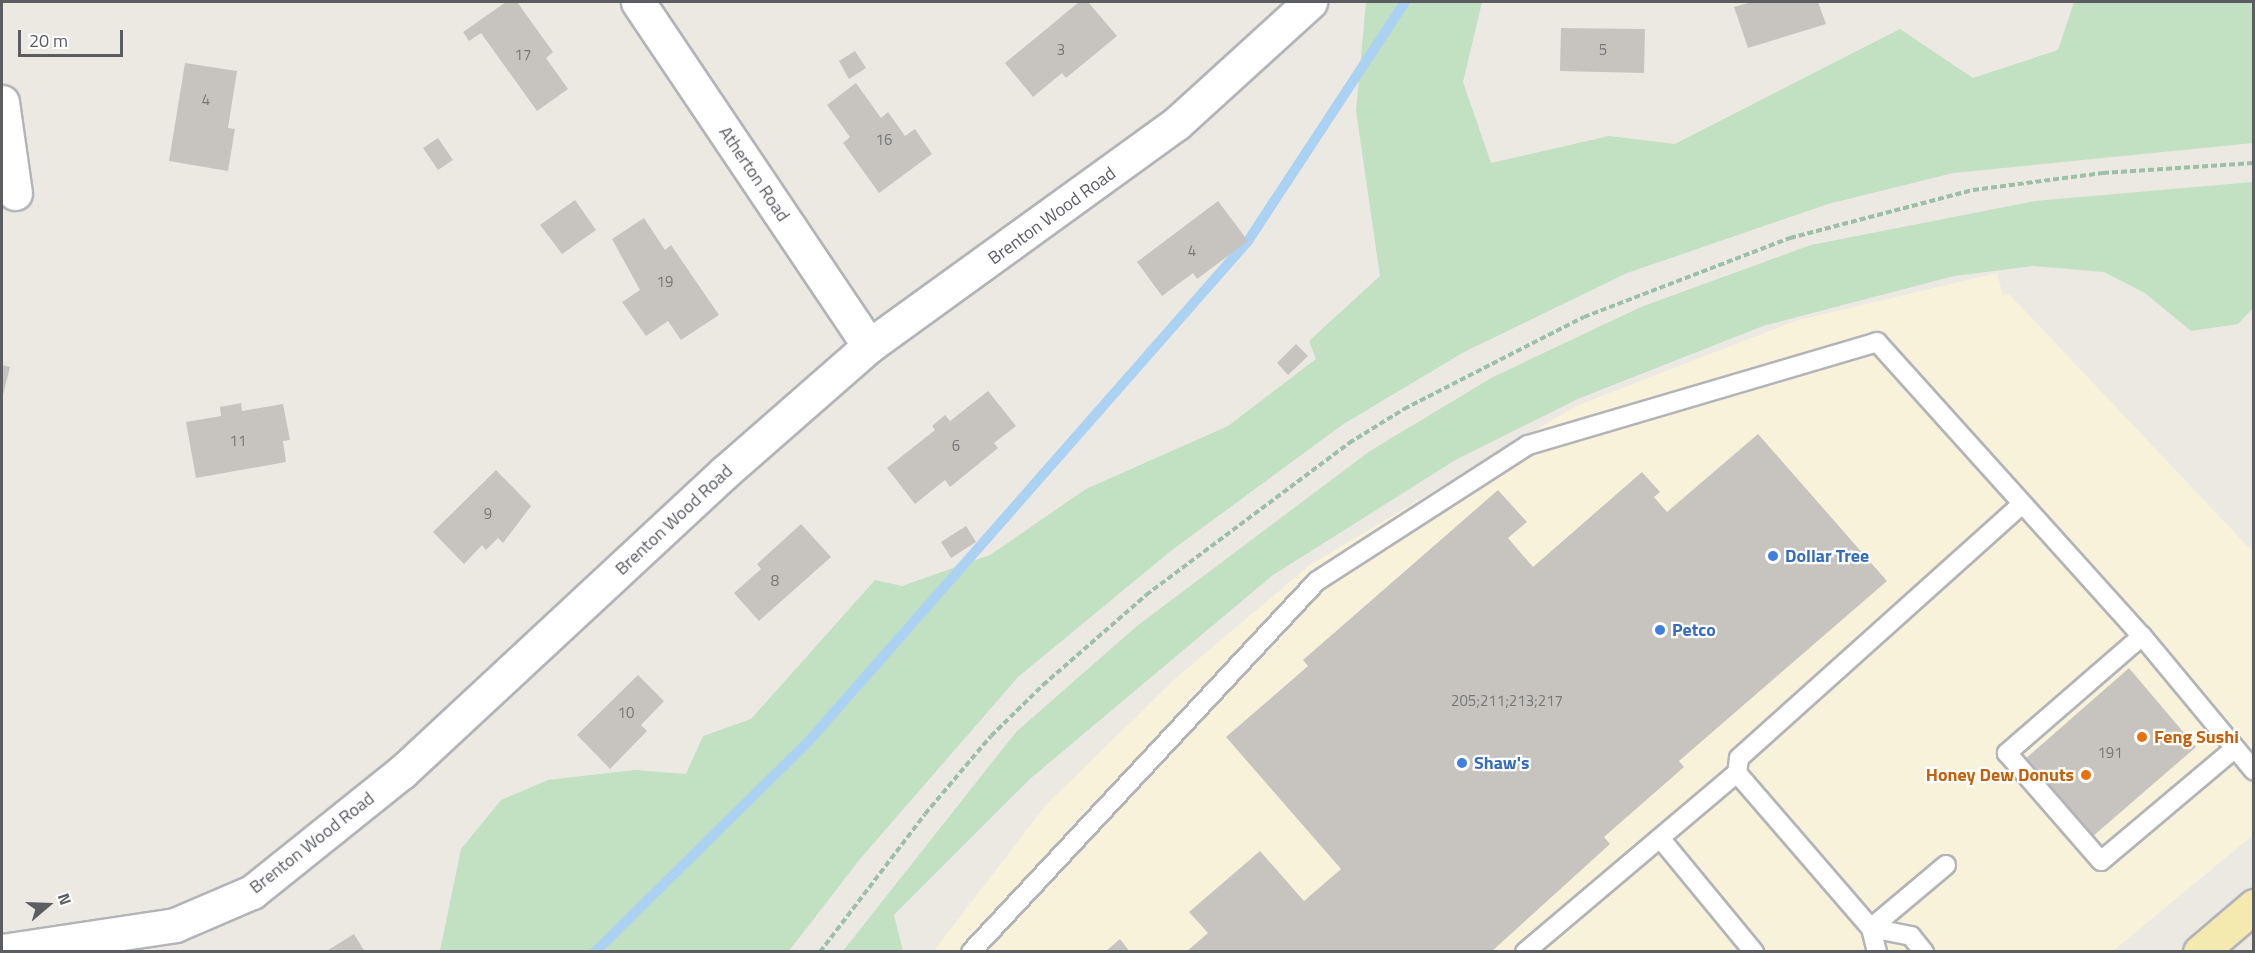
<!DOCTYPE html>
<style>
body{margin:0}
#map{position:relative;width:2255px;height:953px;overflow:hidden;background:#ebe9e2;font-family:"Titillium Web",sans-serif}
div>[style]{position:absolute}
.commercial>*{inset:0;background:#f9f2da}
.green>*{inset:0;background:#c2e0c2}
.stream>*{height:10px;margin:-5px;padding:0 5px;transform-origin:5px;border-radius:5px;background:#abd2f3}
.building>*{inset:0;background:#c7c4bf}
.path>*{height:4px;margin-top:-2px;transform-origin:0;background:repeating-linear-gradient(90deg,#9cc0a7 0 6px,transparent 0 9px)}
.roads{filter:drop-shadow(2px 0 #b3b4b8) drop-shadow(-2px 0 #b3b4b8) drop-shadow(0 2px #b3b4b8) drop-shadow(0 -2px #b3b4b8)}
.lane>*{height:18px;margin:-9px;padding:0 9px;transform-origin:9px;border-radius:9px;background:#fff}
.street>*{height:33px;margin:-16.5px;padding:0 16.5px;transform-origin:16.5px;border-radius:16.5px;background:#fff}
.primary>*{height:33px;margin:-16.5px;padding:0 16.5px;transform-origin:16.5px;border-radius:16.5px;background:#f4eaaf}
.dots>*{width:16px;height:16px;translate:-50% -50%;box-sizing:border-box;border:3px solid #fff;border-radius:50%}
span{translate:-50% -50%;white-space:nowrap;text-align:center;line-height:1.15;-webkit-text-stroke:4.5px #fff;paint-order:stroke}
.number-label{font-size:15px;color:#767778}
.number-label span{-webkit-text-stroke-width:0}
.street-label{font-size:18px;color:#5b5d61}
.shop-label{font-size:18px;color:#366cbe;font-weight:700}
.left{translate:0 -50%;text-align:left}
.food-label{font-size:18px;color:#c56008;font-weight:700}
.right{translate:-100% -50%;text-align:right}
.frame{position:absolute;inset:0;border:3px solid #5b5d61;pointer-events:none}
.north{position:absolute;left:18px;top:875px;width:60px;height:60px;-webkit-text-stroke:4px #fff;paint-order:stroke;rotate:71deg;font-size:16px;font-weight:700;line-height:24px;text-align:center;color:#5b5d61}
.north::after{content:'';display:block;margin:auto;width:21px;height:27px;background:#5b5d61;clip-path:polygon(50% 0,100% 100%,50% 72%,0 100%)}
.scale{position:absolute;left:18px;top:30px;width:105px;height:27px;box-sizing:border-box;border:3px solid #5b5d61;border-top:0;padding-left:8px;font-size:18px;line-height:21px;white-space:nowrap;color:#5b5d61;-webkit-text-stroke:4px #fff;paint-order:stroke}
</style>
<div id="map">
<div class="commercial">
<div style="clip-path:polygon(1997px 273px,2003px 296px,2009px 294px,2253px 552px,2253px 835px,2113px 951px,933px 952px,1045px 806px,1177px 677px,1310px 565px,1576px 406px,1795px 321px)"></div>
</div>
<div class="green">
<div style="clip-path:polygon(1366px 2px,1482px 2px,1463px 82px,1491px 163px,1609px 136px,1675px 144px,1900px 29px,1973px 78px,2058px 50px,2074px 2px,2253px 2px,2253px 143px,1953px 173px,1828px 204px,1627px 273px,1464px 352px,1342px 425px,1172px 550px,1018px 677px,860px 859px,789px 951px,440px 951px,461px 849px,501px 800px,548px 780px,635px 770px,686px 774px,703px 736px,751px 719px,875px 580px,902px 586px,990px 555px,1086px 489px,1228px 426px,1316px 359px,1309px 341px,1380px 276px,1356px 111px)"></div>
<div style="clip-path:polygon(2253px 182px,2253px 308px,2238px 324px,2191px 331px,2145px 293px,2104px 272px,2033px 266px,1954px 276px,1763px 326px,1580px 398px,1457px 459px,1273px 575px,1031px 778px,894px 915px,903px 951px,843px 951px,1016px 732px,1137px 626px,1370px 451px,1493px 377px,1641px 307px,1811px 245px,2035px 201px)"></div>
</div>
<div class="stream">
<div style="left:595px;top:952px;width:299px;rotate:-44.6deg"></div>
<div style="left:808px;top:742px;width:667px;rotate:-48.71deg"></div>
<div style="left:1248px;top:241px;width:286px;rotate:-56.7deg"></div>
</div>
<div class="building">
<div style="clip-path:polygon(506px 2px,517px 2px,553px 52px,546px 58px,568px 89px,537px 111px,481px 33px,469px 41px,463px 32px)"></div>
<div style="clip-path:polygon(1079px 2px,1088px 2px,1117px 36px,1066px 78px,1062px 73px,1033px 97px,1005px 63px)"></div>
<div style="clip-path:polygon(1752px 2px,1818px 2px,1826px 24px,1748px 48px,1734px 7px)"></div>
<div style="clip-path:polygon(1561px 28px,1645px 29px,1644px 73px,1560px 71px)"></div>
<div style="clip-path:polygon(855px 51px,866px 68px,849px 79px,839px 61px)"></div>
<div style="clip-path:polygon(185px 63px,237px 71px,228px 128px,235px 129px,228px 171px,169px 161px)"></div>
<div style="clip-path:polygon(856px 83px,881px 118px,888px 112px,905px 136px,915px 129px,932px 154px,879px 193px,843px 143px,850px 137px,827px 105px)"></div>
<div style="clip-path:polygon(438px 138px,453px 160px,438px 170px,423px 148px)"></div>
<div style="clip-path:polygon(575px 200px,596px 230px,562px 254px,540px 225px)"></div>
<div style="clip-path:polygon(1218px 201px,1248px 241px,1197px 279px,1193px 273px,1162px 296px,1137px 262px)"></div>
<div style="clip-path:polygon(644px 218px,665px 250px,671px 245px,719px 315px,681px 340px,668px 321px,646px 336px,622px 302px,640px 290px,612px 239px)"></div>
<div style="clip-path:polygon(1296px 344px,1308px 356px,1288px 375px,1277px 363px)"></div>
<div style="clip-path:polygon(2px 365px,10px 367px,2px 399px)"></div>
<div style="clip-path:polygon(988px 391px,1016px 426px,994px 443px,998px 448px,950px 487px,945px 480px,915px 504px,887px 468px,935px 430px,932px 426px,945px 415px,950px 421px)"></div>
<div style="clip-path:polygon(241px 403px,242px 411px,283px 404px,290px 440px,283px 441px,286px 462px,196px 478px,186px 422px,221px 416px,220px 407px)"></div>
<div style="clip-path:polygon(1758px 434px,1887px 581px,1679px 761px,1684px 767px,1604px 837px,1610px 844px,1491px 952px,1186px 952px,1208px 933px,1189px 912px,1260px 851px,1304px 901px,1341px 869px,1226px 737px,1308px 666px,1303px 660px,1498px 490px,1527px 522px,1508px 538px,1533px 567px,1642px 472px,1660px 492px,1654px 497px,1667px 512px)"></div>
<div style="clip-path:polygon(496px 470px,531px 506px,503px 543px,498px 538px,486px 550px,482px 545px,464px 564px,433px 532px)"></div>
<div style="clip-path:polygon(801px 524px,831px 557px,759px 621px,734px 593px,761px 569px,757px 564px)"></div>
<div style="clip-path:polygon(966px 526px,976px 542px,951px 558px,941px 542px)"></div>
<div style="clip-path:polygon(2129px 668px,2196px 747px,2092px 837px,2025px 759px)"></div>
<div style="clip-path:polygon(638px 675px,664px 701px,641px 725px,647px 731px,610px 769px,577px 735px)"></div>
<div style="clip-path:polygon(354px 934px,365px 952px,325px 952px)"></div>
<div style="clip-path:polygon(1120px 939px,1130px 952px,1105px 952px)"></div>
</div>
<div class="path">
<div style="left:820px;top:952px;width:173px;rotate:-52.7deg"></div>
<div style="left:925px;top:814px;width:102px;rotate:-49.8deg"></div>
<div style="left:991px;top:736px;width:73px;rotate:-44.4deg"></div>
<div style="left:1043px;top:685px;width:137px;rotate:-41.1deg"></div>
<div style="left:1146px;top:595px;width:254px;rotate:-36.8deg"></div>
<div style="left:1349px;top:443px;width:65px;rotate:-31.7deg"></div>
<div style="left:1404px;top:409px;width:202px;rotate:-27.1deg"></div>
<div style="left:1584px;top:317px;width:221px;rotate:-21deg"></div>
<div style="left:1790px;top:238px;width:189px;rotate:-14.7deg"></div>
<div style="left:1973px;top:190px;width:131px;rotate:-7.5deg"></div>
<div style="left:2103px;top:173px;width:151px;rotate:-3.8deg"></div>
</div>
<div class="roads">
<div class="lane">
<div style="left:2142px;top:636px;width:179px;rotate:139.1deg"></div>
<div style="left:2007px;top:753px;width:143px;rotate:49deg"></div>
<div style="left:2101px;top:861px;width:175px;rotate:-40.1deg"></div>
<div style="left:1737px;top:773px;width:205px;rotate:49.2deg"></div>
<div style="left:1871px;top:928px;width:25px;rotate:76deg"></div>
<div style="left:1660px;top:838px;width:148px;rotate:50.5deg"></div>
<div style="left:1871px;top:928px;width:98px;rotate:-40deg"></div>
<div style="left:1871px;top:928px;width:41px;rotate:11.3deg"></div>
<div style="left:1911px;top:936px;width:21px;rotate:51deg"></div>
<div style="left:971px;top:952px;width:507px;rotate:-47deg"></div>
<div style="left:1317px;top:581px;width:251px;rotate:-32.8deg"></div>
<div style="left:1528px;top:445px;width:364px;rotate:-16.4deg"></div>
<div style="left:1877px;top:342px;width:396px;rotate:48deg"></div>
<div style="left:2142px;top:636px;width:175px;rotate:50.3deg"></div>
<div style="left:1525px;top:952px;width:277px;rotate:-40.2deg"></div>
<div style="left:1737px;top:773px;width:15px;rotate:-82deg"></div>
<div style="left:1739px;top:758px;width:380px;rotate:-41.9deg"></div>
</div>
<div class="street">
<div style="left:638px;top:2px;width:414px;rotate:56.1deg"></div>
<div style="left:2px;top:102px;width:92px;rotate:81.9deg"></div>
<div style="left:2px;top:951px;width:175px;rotate:-8.5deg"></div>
<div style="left:175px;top:925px;width:84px;rotate:-23.2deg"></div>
<div style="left:252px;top:892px;width:192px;rotate:-38.7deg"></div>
<div style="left:402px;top:772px;width:441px;rotate:-42.9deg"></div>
<div style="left:725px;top:472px;width:191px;rotate:-41.2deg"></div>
<div style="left:869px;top:346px;width:380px;rotate:-35.9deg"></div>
<div style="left:1177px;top:123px;width:180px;rotate:-42.3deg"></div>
</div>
<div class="primary">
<div style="left:2200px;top:952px;width:71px;rotate:-40.4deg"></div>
</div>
</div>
<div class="dots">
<div style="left:1773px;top:556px;background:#3f7fe0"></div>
<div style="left:1660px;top:630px;background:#3f7fe0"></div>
<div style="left:2142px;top:737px;background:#e8710a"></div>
<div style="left:1462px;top:763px;background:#3f7fe0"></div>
<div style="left:2086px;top:775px;background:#e8710a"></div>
</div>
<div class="number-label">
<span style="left:1061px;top:50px">3</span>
<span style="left:1603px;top:50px">5</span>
<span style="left:523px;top:55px">17</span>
<span style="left:206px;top:100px">4</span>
<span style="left:884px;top:140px">16</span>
<span style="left:1192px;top:251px">4</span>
<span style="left:665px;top:282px">19</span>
<span style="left:238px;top:441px">11</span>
<span style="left:956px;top:446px">6</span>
<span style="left:488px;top:514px">9</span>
<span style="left:775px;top:581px">8</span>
<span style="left:1507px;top:701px">205;211;213;217</span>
<span style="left:626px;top:713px">10</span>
<span style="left:2110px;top:753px">191</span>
</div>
<div class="street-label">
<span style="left:754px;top:174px;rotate:56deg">Atherton Road</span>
<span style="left:1052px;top:216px;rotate:-36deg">Brenton Wood Road</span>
<span style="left:674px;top:520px;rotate:-43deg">Brenton Wood Road</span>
<span style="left:312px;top:843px;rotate:-38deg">Brenton Wood Road</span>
</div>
<div class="shop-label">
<span class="left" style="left:1785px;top:556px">Dollar Tree</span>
<span class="left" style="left:1672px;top:630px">Petco</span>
<span class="left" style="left:1474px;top:763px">Shaw's</span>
</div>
<div class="food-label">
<span class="left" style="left:2154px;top:737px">Feng Sushi</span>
<span class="right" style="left:2074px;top:775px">Honey Dew Donuts</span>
</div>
<div class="frame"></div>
<div class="north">N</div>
<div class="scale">20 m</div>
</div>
